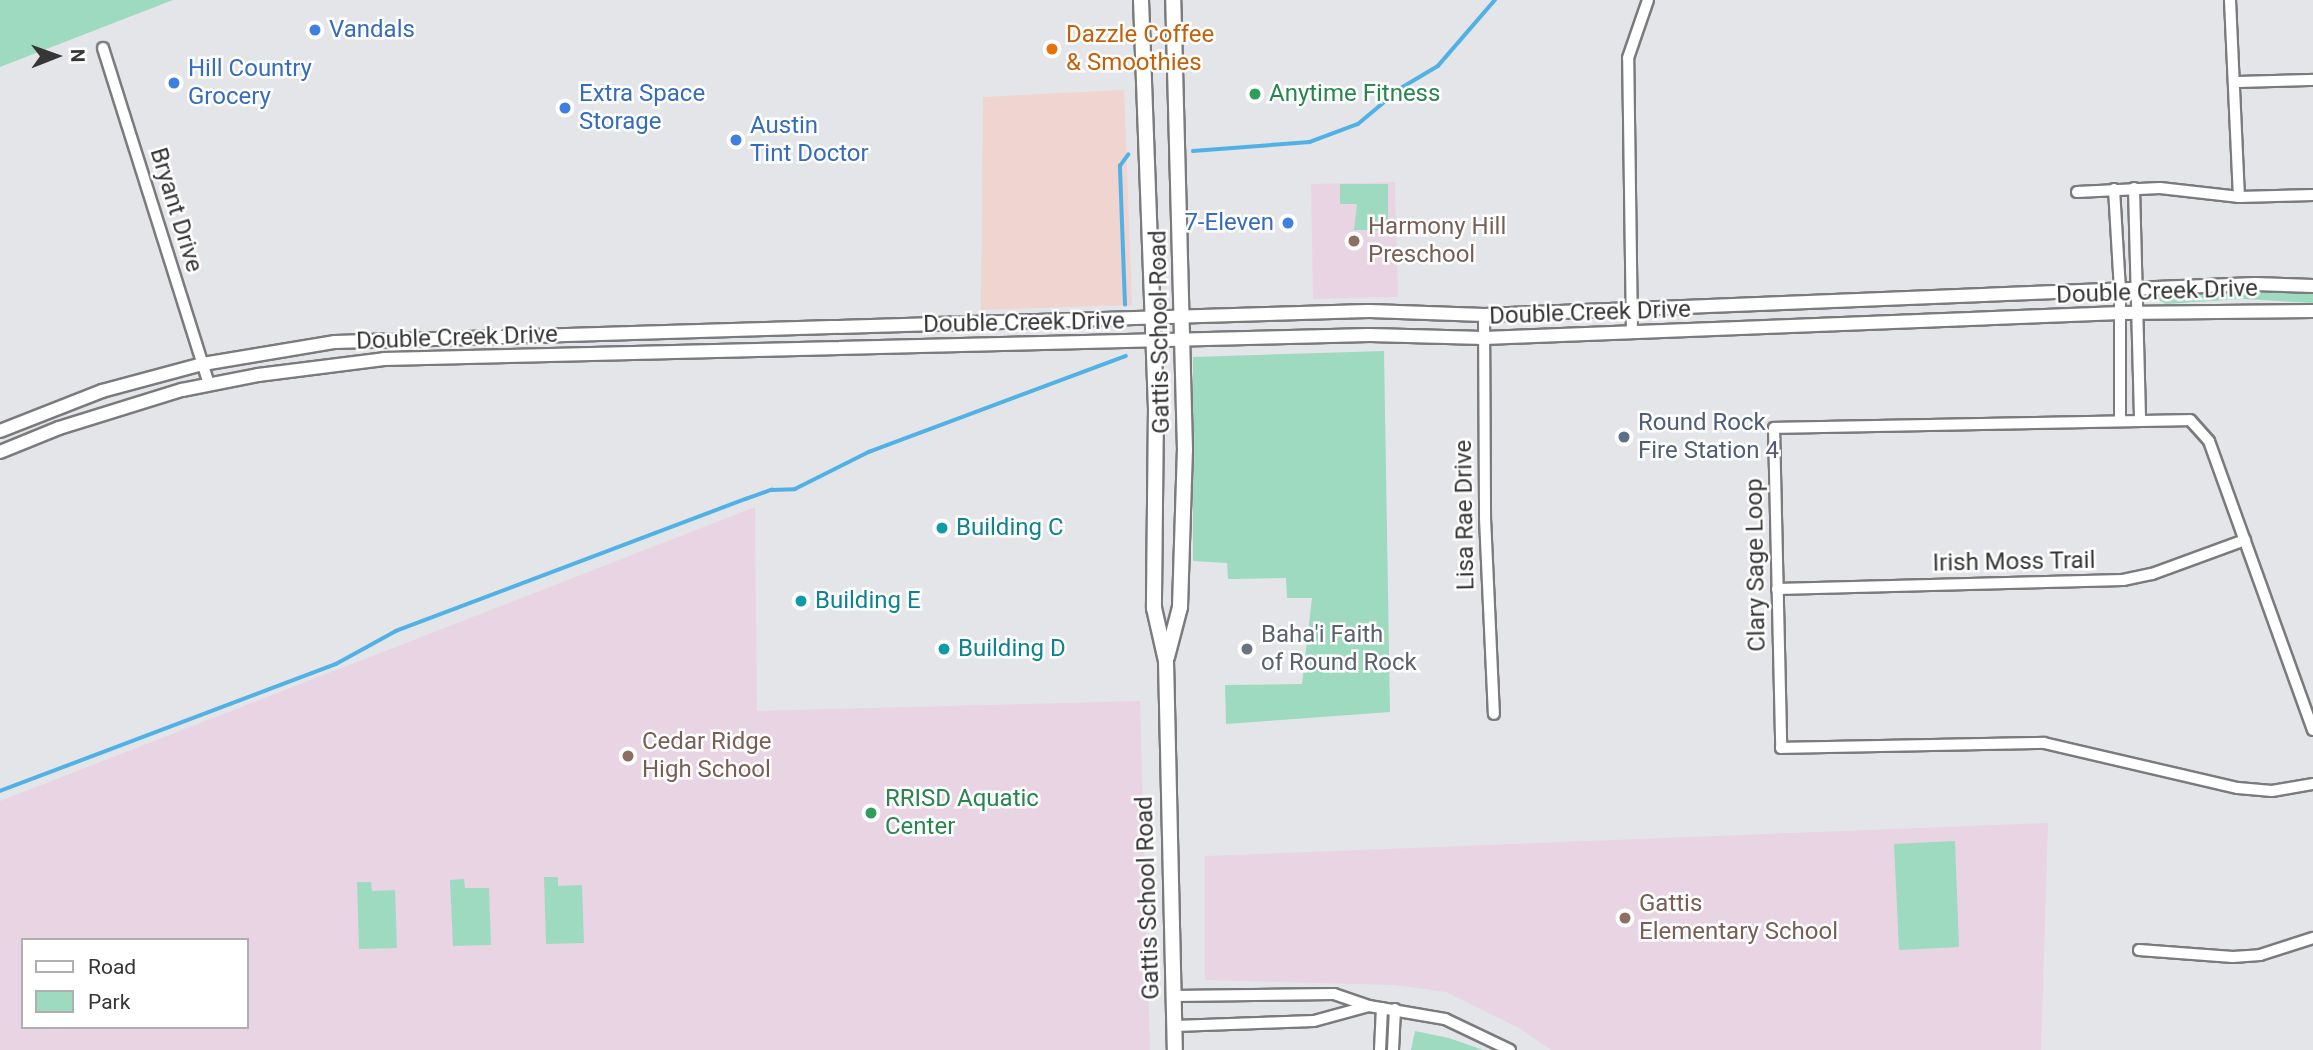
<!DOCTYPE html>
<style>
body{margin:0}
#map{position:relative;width:2313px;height:1050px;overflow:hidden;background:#e4e5e8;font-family:Roboto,sans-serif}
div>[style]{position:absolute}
.commercial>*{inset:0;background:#efd4d0}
.education>*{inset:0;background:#e9d4e3}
.green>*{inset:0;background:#9edabf}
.stream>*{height:3.5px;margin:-1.75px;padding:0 1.75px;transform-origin:1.75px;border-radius:1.75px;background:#51b1e5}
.roads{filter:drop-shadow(2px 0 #7a7b7d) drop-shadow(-2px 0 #7a7b7d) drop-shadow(0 2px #7a7b7d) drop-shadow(0 -2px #7a7b7d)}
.minor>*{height:10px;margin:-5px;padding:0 5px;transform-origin:5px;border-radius:5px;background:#fff}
.tertiary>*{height:12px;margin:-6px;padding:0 6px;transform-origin:6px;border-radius:6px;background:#fff}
.secondary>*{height:14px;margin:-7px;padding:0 7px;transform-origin:7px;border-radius:7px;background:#fff}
.dots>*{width:19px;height:19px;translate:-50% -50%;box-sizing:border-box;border:4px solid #fff;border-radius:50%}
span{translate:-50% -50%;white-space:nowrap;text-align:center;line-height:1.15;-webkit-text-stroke:5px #fff;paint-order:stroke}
.shop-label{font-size:24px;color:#366cbe}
.left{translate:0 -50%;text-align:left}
.right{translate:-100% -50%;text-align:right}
.food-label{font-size:24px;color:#c56008}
.leisure-label{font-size:24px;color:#27864d}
.street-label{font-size:24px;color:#363637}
.education-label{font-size:24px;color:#785e54}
.service-label{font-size:24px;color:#4e5e75}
.culture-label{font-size:24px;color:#0d838f}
.worship-label{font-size:24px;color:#5b616d}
.legend{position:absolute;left:21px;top:938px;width:228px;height:91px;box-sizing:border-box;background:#fff;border:2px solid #afafaf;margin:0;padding:9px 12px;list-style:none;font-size:21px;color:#363637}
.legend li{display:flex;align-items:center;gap:14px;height:35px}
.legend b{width:35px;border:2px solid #afafaf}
.north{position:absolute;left:21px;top:21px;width:70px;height:70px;-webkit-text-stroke:5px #fff;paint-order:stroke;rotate:89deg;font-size:19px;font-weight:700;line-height:28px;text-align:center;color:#363637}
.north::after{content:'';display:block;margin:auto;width:24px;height:32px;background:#363637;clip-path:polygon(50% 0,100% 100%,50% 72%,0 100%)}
</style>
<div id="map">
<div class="commercial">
<div style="clip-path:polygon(1124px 90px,1132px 305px,981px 310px,983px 97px)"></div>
</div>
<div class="education">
<div style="clip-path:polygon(1395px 182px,1398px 297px,1313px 299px,1311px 184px)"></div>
<div style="clip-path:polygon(evenodd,755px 507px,757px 711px,1140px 701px,1150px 1050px,0 1050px,0 801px,755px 507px,23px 940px,247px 940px,247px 1027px,23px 1027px,23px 940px)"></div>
<div style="clip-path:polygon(2048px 823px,2041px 1050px,1551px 1050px,1519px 1028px,1446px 992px,1394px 985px,1205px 980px,1205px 856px)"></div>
</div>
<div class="green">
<div style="clip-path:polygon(0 0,173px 0,0 67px)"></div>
<div style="clip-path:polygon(1340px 184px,1388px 184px,1388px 230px,1354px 230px,1357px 204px,1340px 204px)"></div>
<div style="clip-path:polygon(2276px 289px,2313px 292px,2313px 303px,2243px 299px,2166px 304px,2151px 296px)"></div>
<div style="clip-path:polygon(1384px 351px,1390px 712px,1226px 724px,1225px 685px,1302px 684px,1312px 598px,1287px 598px,1286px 578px,1228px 579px,1227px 563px,1193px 561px,1193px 357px)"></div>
<div style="clip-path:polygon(1955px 841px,1959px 947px,1899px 950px,1894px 844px)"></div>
<div style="clip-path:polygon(544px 877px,558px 877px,558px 886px,582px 885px,584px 943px,546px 944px)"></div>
<div style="clip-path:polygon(464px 879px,465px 888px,489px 888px,491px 945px,453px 946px,450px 880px)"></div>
<div style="clip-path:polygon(357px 882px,371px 882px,372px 891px,395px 890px,397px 948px,359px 949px)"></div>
<div style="clip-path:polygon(1415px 1031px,1449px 1038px,1483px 1050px,1411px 1050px)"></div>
</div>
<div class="stream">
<div style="left:1193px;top:151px;width:117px;rotate:-4.4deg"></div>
<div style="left:1310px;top:142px;width:51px;rotate:-20.6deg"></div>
<div style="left:1358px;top:124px;width:56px;rotate:-39.9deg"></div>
<div style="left:1401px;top:88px;width:43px;rotate:-30.7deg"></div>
<div style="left:1438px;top:66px;width:87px;rotate:-49.2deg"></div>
<div style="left:1125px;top:305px;width:139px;rotate:-92.1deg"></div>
<div style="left:1120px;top:166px;width:14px;rotate:-54deg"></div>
<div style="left:0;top:791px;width:359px;rotate:-20.7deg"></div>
<div style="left:336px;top:664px;width:68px;rotate:-28.8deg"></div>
<div style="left:396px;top:631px;width:374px;rotate:-20.7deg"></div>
<div style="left:746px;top:499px;width:27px;rotate:-20deg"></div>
<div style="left:771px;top:490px;width:24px;rotate:-2deg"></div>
<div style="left:795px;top:489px;width:83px;rotate:-26.6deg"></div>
<div style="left:869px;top:452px;width:274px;rotate:-20.5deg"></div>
</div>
<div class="roads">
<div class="minor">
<div style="left:2230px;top:0;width:197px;rotate:87.4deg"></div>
<div style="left:103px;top:48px;width:353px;rotate:72.5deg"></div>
<div style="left:2234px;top:82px;width:79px;rotate:-1.5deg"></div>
<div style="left:2134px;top:188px;width:230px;rotate:88.5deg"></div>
<div style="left:2114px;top:189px;width:102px;rotate:86.6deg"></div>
<div style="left:2120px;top:291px;width:128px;rotate:90deg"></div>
<div style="left:2077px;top:192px;width:83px;rotate:-2.8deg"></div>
<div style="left:2160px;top:188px;width:80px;rotate:6.5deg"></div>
<div style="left:2239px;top:197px;width:74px;rotate:-1.5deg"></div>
<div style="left:1484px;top:315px;width:203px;rotate:89.7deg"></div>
<div style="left:1485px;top:518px;width:196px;rotate:87.4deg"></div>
<div style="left:1632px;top:333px;width:275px;rotate:-90.8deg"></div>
<div style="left:1628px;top:58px;width:61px;rotate:-71deg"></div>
<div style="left:1777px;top:589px;width:346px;rotate:-1.5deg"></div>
<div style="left:2123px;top:580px;width:30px;rotate:-12deg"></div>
<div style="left:2152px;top:574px;width:99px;rotate:-20.1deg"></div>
<div style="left:2313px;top:730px;width:307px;rotate:-109.8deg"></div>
<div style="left:2209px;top:441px;width:28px;rotate:-132deg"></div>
<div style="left:2190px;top:420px;width:416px;rotate:178.9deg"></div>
<div style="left:1774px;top:428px;width:320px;rotate:88.7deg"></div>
<div style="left:1781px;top:748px;width:263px;rotate:-1.1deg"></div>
<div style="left:2044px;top:743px;width:199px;rotate:13.1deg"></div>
<div style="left:2238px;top:788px;width:34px;rotate:5deg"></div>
<div style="left:2272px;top:791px;width:42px;rotate:-9.7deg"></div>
<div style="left:2139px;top:950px;width:94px;rotate:4.3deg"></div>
<div style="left:2233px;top:957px;width:27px;rotate:-4deg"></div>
<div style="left:2260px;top:955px;width:56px;rotate:-17.8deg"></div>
<div style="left:1174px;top:996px;width:160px;rotate:-0.7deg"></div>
<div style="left:1334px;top:994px;width:37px;rotate:19deg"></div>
<div style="left:1369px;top:1006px;width:77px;rotate:9.7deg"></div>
<div style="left:1445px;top:1019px;width:72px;rotate:25.5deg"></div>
<div style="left:1175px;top:1026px;width:139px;rotate:-2.1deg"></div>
<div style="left:1314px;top:1021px;width:57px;rotate:-15.3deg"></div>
<div style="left:1380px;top:1050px;width:42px;rotate:-87.3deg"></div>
<div style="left:1393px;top:1050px;width:41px;rotate:-87.2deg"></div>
</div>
<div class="tertiary">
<div style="left:0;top:431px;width:110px;rotate:-21.4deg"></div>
<div style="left:102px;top:391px;width:105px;rotate:-15deg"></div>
<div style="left:203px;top:364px;width:134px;rotate:-9.5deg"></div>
<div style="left:335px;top:342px;width:1035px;rotate:-1.72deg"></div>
<div style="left:1370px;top:311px;width:114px;rotate:2deg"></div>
<div style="left:1484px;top:315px;width:772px;rotate:-2.3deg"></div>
<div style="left:2255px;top:284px;width:58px;rotate:2deg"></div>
<div style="left:0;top:452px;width:64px;rotate:-22.1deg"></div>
<div style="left:59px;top:428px;width:129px;rotate:-17.2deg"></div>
<div style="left:182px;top:390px;width:77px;rotate:-11.2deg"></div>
<div style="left:258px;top:375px;width:127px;rotate:-7.2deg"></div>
<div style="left:384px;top:359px;width:986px;rotate:-1.39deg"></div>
<div style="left:1370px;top:335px;width:114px;rotate:1.5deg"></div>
<div style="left:1484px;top:338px;width:637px;rotate:-2.25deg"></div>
<div style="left:2121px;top:313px;width:192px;rotate:-0.6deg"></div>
</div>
<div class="secondary">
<div style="left:1141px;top:0;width:408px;rotate:87.9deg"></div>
<div style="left:1156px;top:408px;width:200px;rotate:90.6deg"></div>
<div style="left:1154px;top:608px;width:54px;rotate:77.2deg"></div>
<div style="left:1166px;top:661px;width:389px;rotate:88.7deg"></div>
<div style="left:1167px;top:657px;width:52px;rotate:-75.4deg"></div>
<div style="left:1180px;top:607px;width:157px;rotate:-88.2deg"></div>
<div style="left:1185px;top:450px;width:450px;rotate:-91.5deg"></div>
</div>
</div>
<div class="dots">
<div style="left:315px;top:30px;background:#3f7fe0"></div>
<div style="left:1052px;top:49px;background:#e8710a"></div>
<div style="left:174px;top:83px;background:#3f7fe0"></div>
<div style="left:1255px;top:94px;background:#2e9e5b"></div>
<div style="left:565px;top:108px;background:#3f7fe0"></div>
<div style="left:736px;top:140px;background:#3f7fe0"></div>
<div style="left:1288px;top:223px;background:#3f7fe0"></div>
<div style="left:1354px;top:241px;background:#8d6e63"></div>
<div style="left:1624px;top:437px;background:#5c6f8a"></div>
<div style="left:942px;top:528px;background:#0f9aa8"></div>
<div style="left:801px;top:601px;background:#0f9aa8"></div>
<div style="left:944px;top:649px;background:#0f9aa8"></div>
<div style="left:1247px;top:649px;background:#6b7280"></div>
<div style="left:628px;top:756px;background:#8d6e63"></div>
<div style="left:871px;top:813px;background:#2e9e5b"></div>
<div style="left:1625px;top:918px;background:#8d6e63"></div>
</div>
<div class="shop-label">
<span class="left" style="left:329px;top:30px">Vandals</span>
<span class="left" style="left:188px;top:83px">Hill Country<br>Grocery</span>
<span class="left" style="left:579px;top:108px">Extra Space<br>Storage</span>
<span class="left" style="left:750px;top:140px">Austin<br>Tint Doctor</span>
<span class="right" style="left:1274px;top:223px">7-Eleven</span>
</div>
<div class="food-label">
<span class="left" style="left:1066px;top:49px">Dazzle Coffee<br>&amp; Smoothies</span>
</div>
<div class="leisure-label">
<span class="left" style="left:1269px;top:94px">Anytime Fitness</span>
<span class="left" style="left:885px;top:813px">RRISD Aquatic<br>Center</span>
</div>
<div class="street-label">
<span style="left:176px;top:210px;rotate:73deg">Bryant Drive</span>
<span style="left:2157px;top:292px;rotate:-2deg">Double Creek Drive</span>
<span style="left:1590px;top:313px;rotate:-2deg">Double Creek Drive</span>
<span style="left:1024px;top:323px;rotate:-1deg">Double Creek Drive</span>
<span style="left:1160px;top:332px;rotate:-91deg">Gattis School Road</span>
<span style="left:457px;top:338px;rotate:-2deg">Double Creek Drive</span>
<span style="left:1465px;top:515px;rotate:-91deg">Lisa Rae Drive</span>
<span style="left:2014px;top:562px;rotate:-1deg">Irish Moss Trail</span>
<span style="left:1756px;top:565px;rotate:-91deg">Clary Sage Loop</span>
<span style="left:1148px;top:898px;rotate:-92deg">Gattis School Road</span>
</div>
<div class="education-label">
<span class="left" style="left:1368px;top:241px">Harmony Hill<br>Preschool</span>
<span class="left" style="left:642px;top:756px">Cedar Ridge<br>High School</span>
<span class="left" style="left:1639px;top:918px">Gattis<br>Elementary School</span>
</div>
<div class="service-label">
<span class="left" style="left:1638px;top:437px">Round Rock<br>Fire Station 4</span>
</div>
<div class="culture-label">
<span class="left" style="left:956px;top:528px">Building C</span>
<span class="left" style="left:815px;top:601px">Building E</span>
<span class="left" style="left:958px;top:649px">Building D</span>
</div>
<div class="worship-label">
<span class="left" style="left:1261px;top:649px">Baha'i Faith<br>of Round Rock</span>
</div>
<ul class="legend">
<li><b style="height:9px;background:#fff"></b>Road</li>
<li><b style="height:19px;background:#9edabf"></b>Park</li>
</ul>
<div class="north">N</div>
</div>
